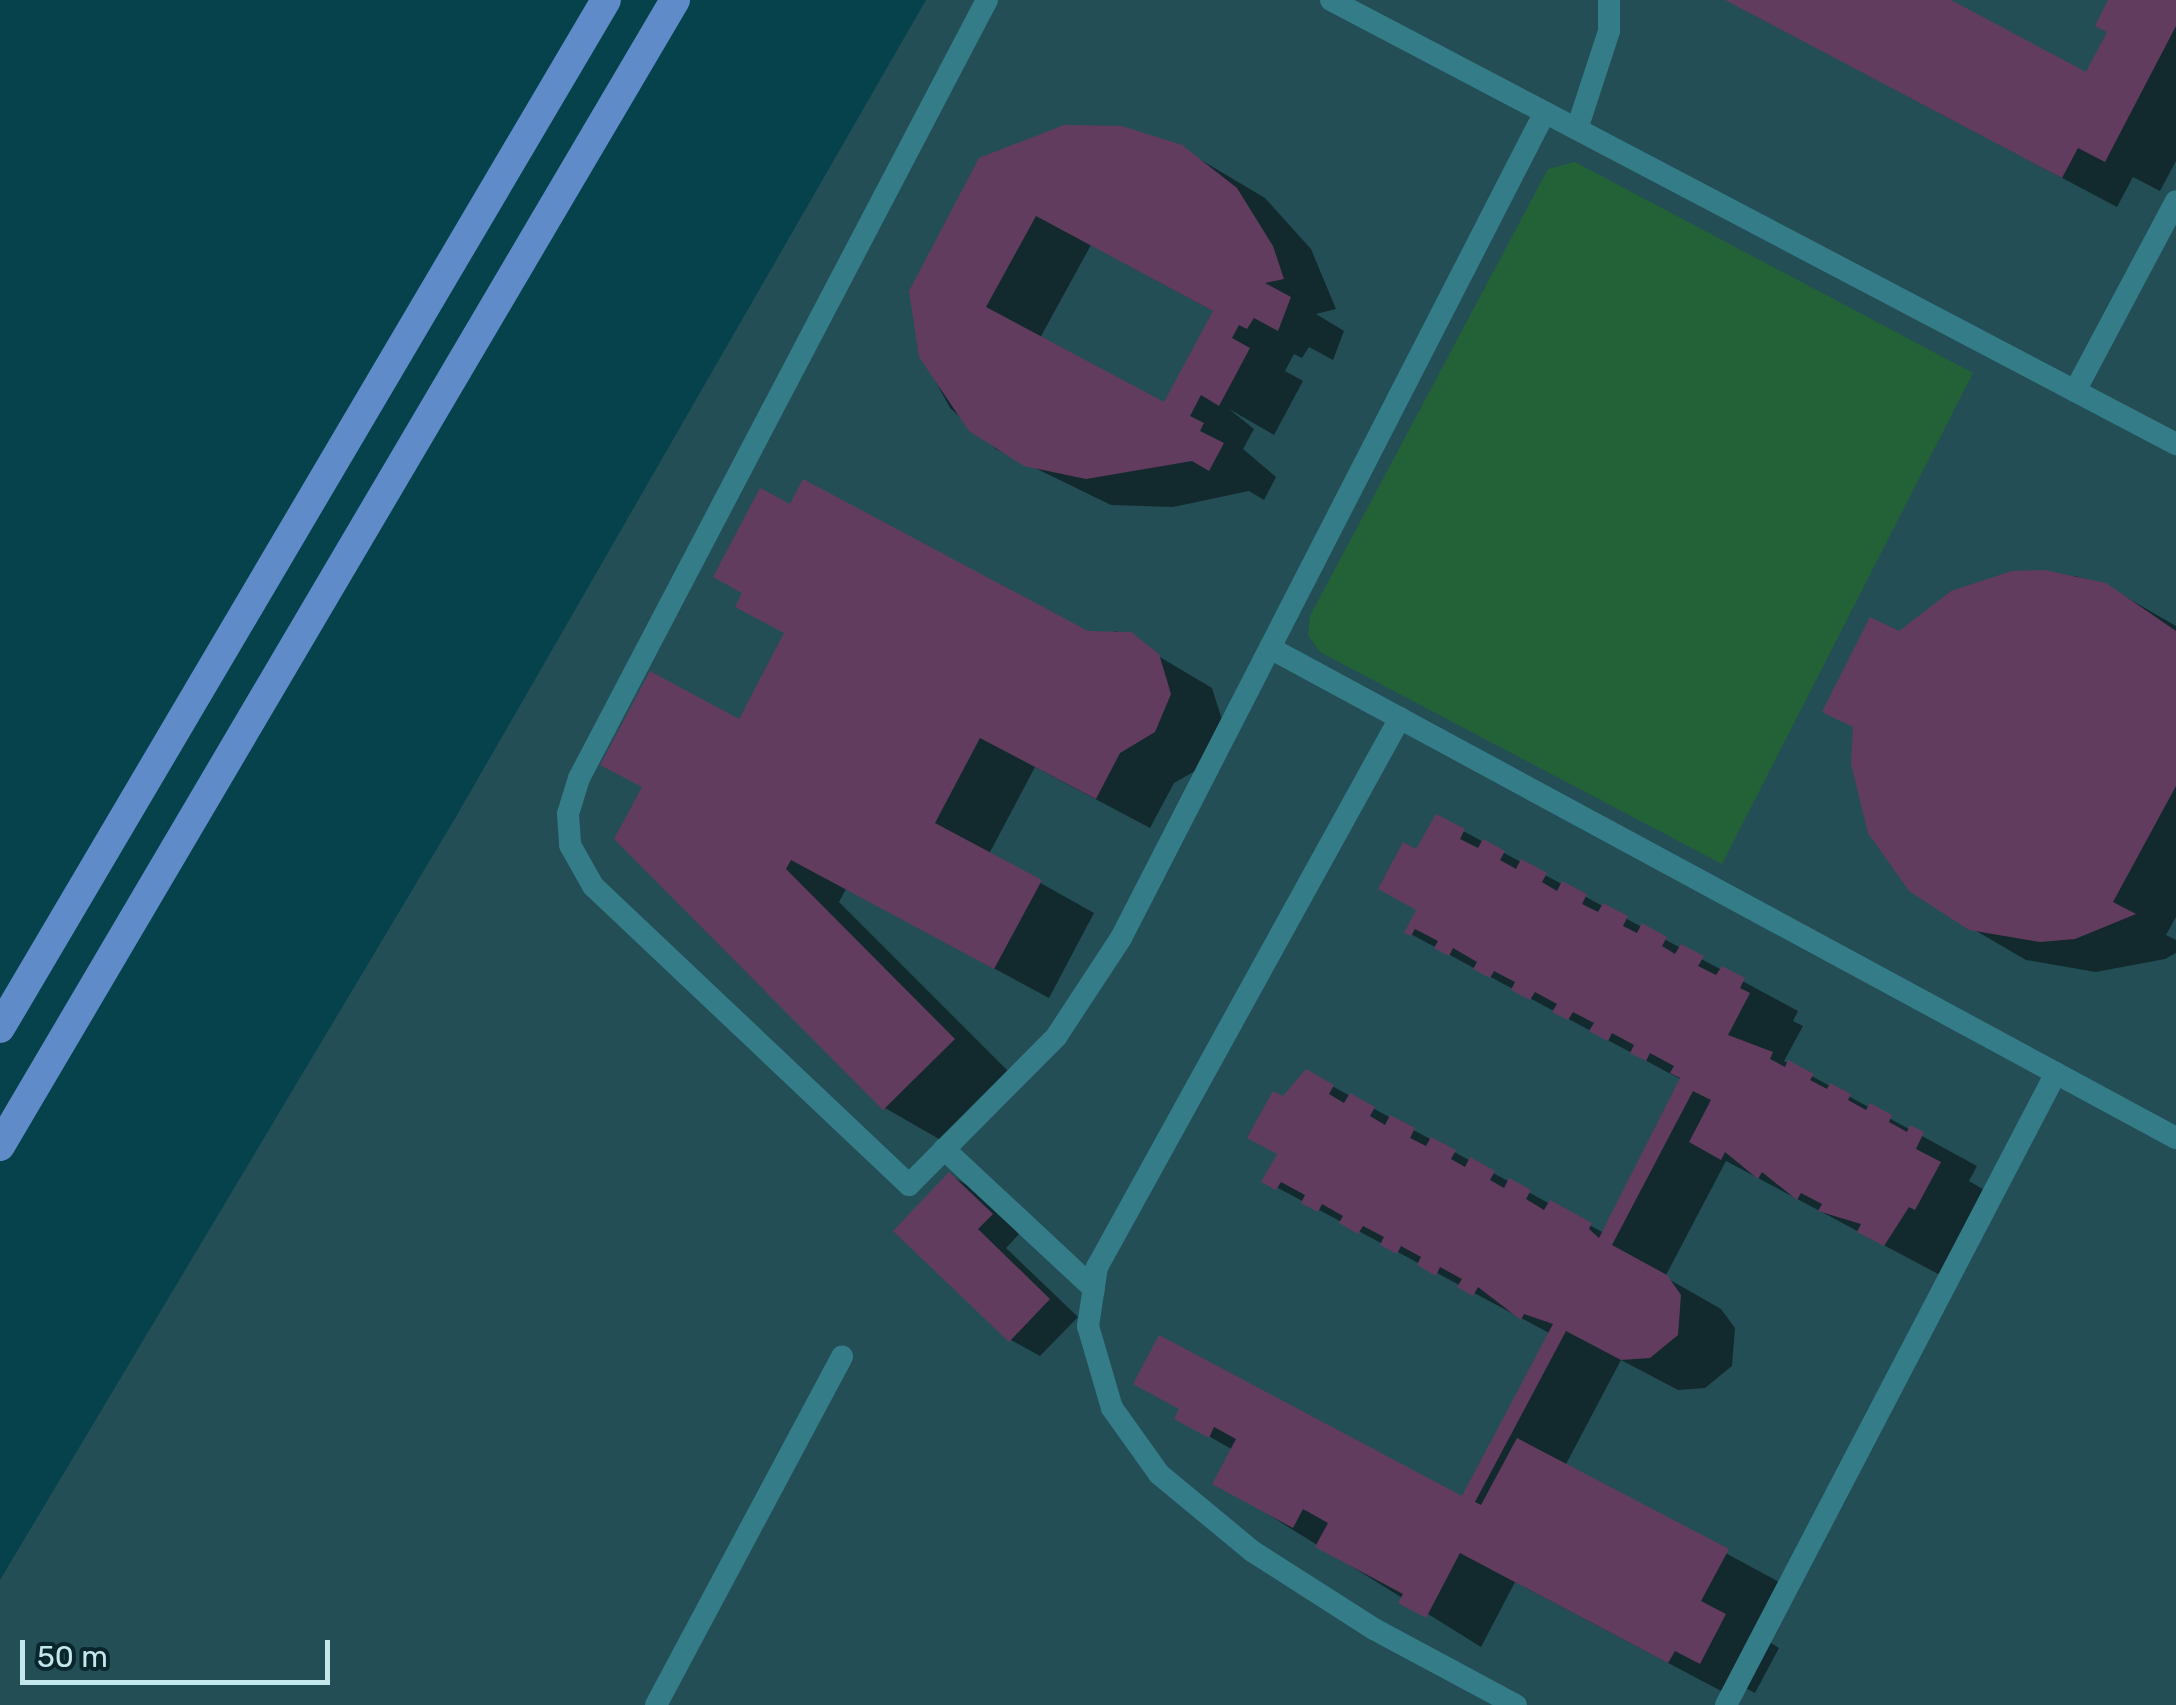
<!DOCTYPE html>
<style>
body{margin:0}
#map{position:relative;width:2176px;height:1705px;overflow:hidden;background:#05424c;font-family:Rubik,sans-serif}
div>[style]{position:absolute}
.built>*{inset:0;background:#234e56}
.green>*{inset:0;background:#236237}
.shadow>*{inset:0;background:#0007}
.building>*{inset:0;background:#623c5e}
.lane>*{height:22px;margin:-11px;padding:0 11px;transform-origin:11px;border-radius:11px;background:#357c89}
.primary>*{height:30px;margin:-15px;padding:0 15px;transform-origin:15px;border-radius:15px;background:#608bc9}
span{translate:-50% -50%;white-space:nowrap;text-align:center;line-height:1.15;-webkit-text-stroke:10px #08262c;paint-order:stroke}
.scale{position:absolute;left:20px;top:1640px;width:310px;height:45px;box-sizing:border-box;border:5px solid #c4e6ed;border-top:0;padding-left:12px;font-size:30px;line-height:35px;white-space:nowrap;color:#c4e6ed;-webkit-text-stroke:8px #08262c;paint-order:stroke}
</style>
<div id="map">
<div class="built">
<div style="clip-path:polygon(926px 0,2176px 0,2176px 1705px,0 1705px,0 1580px,457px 815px)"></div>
</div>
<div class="green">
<div style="clip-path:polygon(1575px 162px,1973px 373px,1722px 864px,1320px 652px,1308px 635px,1310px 616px,1548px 169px)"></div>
</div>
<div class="shadow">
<div style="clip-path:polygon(1726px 0,1945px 0,2087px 75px,2110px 32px,2111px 0,2176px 0,2176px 161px,2160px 191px,2133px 177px,2117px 207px)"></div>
<div style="clip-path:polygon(evenodd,1181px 148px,1265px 198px,1311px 249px,1336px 309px,1316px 314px,1344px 331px,1333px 360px,1309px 347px,1302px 358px,1294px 354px,1285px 371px,1303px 381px,1274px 435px,1229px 409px,1254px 429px,1243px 449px,1276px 477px,1264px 500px,1249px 491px,1173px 507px,1111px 505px,996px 449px,950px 408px,922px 356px,981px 160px,1181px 148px,1091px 245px,1215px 312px,1165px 406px,1040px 338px,1091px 245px)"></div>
<div style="clip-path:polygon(2012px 574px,2075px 576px,2105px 585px,2176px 626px,2176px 917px,2166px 935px,2176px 940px,2176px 953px,2165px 959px,2096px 972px,2026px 960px,1971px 928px,1899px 634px)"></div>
<div style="clip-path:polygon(1116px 631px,1212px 688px,1224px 726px,1209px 763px,1174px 783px,1150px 828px,1035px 767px,989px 854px,1094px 913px,1049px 998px,846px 889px,839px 902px,1008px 1071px,939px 1139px,885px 1108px,617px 838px,740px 722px)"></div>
<div style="clip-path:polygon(1437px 817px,1798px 1011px,1793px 1021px,1803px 1026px,1784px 1061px,1977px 1166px,1969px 1181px,1993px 1195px,1940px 1275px,1726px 1161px,1665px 1277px,1721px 1309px,1735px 1328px,1732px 1366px,1705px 1388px,1678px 1390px,1621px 1360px,1565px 1466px,1781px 1583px,1755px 1633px,1779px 1648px,1755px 1693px,1730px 1680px,1723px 1692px,1515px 1582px,1481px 1647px,1269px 1515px,1233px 1450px,1177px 1418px,1182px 1409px,1463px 1499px,1551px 1334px,1265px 1181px,1280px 1154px,1283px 1100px,1306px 1072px,1604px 1233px,1682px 1080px,1407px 932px,1419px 910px,1418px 853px)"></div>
<div style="clip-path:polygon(950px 1175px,979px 1192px,1021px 1232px,1006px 1248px,1078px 1317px,1040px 1356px,1011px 1340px)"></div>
</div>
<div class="building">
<div style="clip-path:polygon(1725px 0,1951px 0,2086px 72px,2107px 32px,2095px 26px,2108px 0,2176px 0,2176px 26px,2105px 162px,2078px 148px,2062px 178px)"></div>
<div style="clip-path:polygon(evenodd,1064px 125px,1122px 126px,1182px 145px,1237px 188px,1273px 246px,1284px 279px,1265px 283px,1291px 297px,1278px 331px,1254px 318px,1247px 329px,1239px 325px,1232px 338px,1250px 348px,1219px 406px,1201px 395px,1190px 416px,1204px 423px,1200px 431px,1224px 443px,1209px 471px,1192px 461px,1086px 479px,1024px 466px,969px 431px,919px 357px,909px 291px,979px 158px,1064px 125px,1036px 216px,1213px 311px,1164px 402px,986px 307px,1036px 216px)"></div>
<div style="clip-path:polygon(803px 479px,1088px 631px,1131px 632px,1159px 654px,1171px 694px,1155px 732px,1120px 753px,1096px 799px,980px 738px,935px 823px,1042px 880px,994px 969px,791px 860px,786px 869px,955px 1039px,883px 1110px,614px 839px,642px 787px,600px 765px,650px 671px,739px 719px,784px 633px,735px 607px,742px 593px,713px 577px,760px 488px,790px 504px)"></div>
<div style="clip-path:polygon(2044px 570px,2106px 583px,2176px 631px,2176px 786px,2113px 902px,2136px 914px,2075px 939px,2040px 942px,1969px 930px,1909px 891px,1868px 833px,1851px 764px,1853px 727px,1822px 712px,1870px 617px,1899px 631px,1951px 591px,2012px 571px)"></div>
<div style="clip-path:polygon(1436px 814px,1465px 829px,1460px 839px,1478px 848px,1483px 839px,1505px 851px,1500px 860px,1516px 869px,1521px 859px,1547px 873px,1542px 882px,1557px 891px,1562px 881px,1587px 894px,1582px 904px,1598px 912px,1603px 903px,1628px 916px,1623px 926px,1637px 933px,1642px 923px,1667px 937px,1662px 946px,1675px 954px,1681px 944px,1704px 956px,1698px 966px,1716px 975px,1722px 966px,1745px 978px,1740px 988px,1750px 993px,1728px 1035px,1773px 1052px,1770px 1059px,1785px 1067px,1788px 1060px,1814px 1074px,1810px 1080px,1827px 1089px,1830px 1083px,1851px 1094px,1848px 1100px,1866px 1110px,1870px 1103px,1892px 1115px,1889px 1122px,1907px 1132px,1910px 1125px,1924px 1132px,1916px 1149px,1941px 1162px,1915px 1210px,1909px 1207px,1884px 1246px,1857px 1232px,1861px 1224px,1818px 1211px,1822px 1204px,1801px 1193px,1797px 1200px,1762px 1172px,1758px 1179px,1725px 1152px,1721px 1160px,1689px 1142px,1711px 1100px,1693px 1091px,1612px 1245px,1667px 1275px,1681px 1295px,1678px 1335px,1650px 1358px,1621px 1360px,1566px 1331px,1475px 1502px,1481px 1505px,1517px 1438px,1729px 1549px,1701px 1601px,1726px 1614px,1700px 1664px,1675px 1651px,1668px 1663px,1460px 1553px,1426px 1618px,1398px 1603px,1403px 1594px,1315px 1547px,1328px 1523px,1303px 1509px,1293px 1528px,1212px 1484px,1236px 1439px,1214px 1427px,1209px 1438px,1174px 1419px,1179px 1409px,1133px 1384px,1159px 1335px,1462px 1496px,1553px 1324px,1524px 1314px,1521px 1320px,1478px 1287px,1473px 1296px,1457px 1287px,1462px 1279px,1440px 1267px,1436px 1276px,1417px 1265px,1421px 1257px,1401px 1246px,1397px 1254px,1380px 1245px,1384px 1237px,1363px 1226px,1358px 1234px,1339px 1223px,1343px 1216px,1322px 1204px,1318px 1212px,1301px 1203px,1305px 1195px,1281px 1182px,1276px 1190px,1261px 1182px,1277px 1154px,1247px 1138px,1273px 1091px,1283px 1096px,1306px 1069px,1334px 1085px,1329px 1094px,1344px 1103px,1350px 1093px,1375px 1107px,1370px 1116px,1385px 1125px,1390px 1115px,1415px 1128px,1410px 1138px,1426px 1146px,1431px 1137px,1456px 1150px,1451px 1159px,1465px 1167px,1470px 1157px,1495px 1171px,1490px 1180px,1504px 1188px,1509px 1178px,1531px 1190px,1526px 1199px,1544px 1210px,1550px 1200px,1592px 1223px,1589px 1229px,1599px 1238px,1680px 1078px,1670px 1073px,1674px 1066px,1650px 1053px,1646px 1061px,1630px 1053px,1634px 1045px,1612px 1033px,1608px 1041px,1589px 1031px,1594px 1023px,1573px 1012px,1568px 1020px,1552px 1012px,1557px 1004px,1535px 992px,1530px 1000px,1511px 990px,1515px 982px,1494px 971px,1490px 978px,1473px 969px,1477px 962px,1453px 948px,1449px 956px,1434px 948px,1438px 941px,1415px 929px,1411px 936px,1404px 933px,1416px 910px,1378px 889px,1403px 842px,1416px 849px)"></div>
<div style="clip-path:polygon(949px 1172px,993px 1214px,978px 1229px,1050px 1299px,1009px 1342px,893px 1231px)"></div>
</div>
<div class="lane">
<div style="left:987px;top:0;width:878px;rotate:117.67deg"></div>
<div style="left:579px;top:778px;width:38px;rotate:107deg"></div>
<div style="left:568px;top:814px;width:31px;rotate:86deg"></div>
<div style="left:570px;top:845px;width:47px;rotate:60.7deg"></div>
<div style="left:593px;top:886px;width:435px;rotate:43.4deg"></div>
<div style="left:909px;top:1185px;width:209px;rotate:-45.2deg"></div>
<div style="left:1056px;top:1037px;width:118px;rotate:-56.7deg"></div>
<div style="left:1121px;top:938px;width:928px;rotate:-62.83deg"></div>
<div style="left:1331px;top:0;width:955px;rotate:27.72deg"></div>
<div style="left:1577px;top:129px;width:103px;rotate:-71.9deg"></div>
<div style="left:1609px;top:31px;width:31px;rotate:-90deg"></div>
<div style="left:2075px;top:391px;width:215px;rotate:-62deg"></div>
<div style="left:1270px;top:648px;width:1030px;rotate:28.41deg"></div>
<div style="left:1400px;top:718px;width:627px;rotate:118.89deg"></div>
<div style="left:1097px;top:1267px;width:60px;rotate:98.7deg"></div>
<div style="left:1088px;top:1326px;width:85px;rotate:73.7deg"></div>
<div style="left:1112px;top:1408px;width:81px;rotate:54.5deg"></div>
<div style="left:1159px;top:1474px;width:121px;rotate:39.6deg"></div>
<div style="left:1252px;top:1551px;width:145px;rotate:32.6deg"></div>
<div style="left:1374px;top:1629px;width:161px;rotate:28.2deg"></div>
<div style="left:944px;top:1149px;width:205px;rotate:43deg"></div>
<div style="left:656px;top:1705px;width:395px;rotate:-61.9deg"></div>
<div style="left:1726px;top:1705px;width:713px;rotate:-62.43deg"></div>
</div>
<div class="primary">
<div style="left:0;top:1028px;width:1193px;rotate:-59.48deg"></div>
<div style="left:0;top:1146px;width:1330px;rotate:-59.5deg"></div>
</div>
<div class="scale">50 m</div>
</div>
